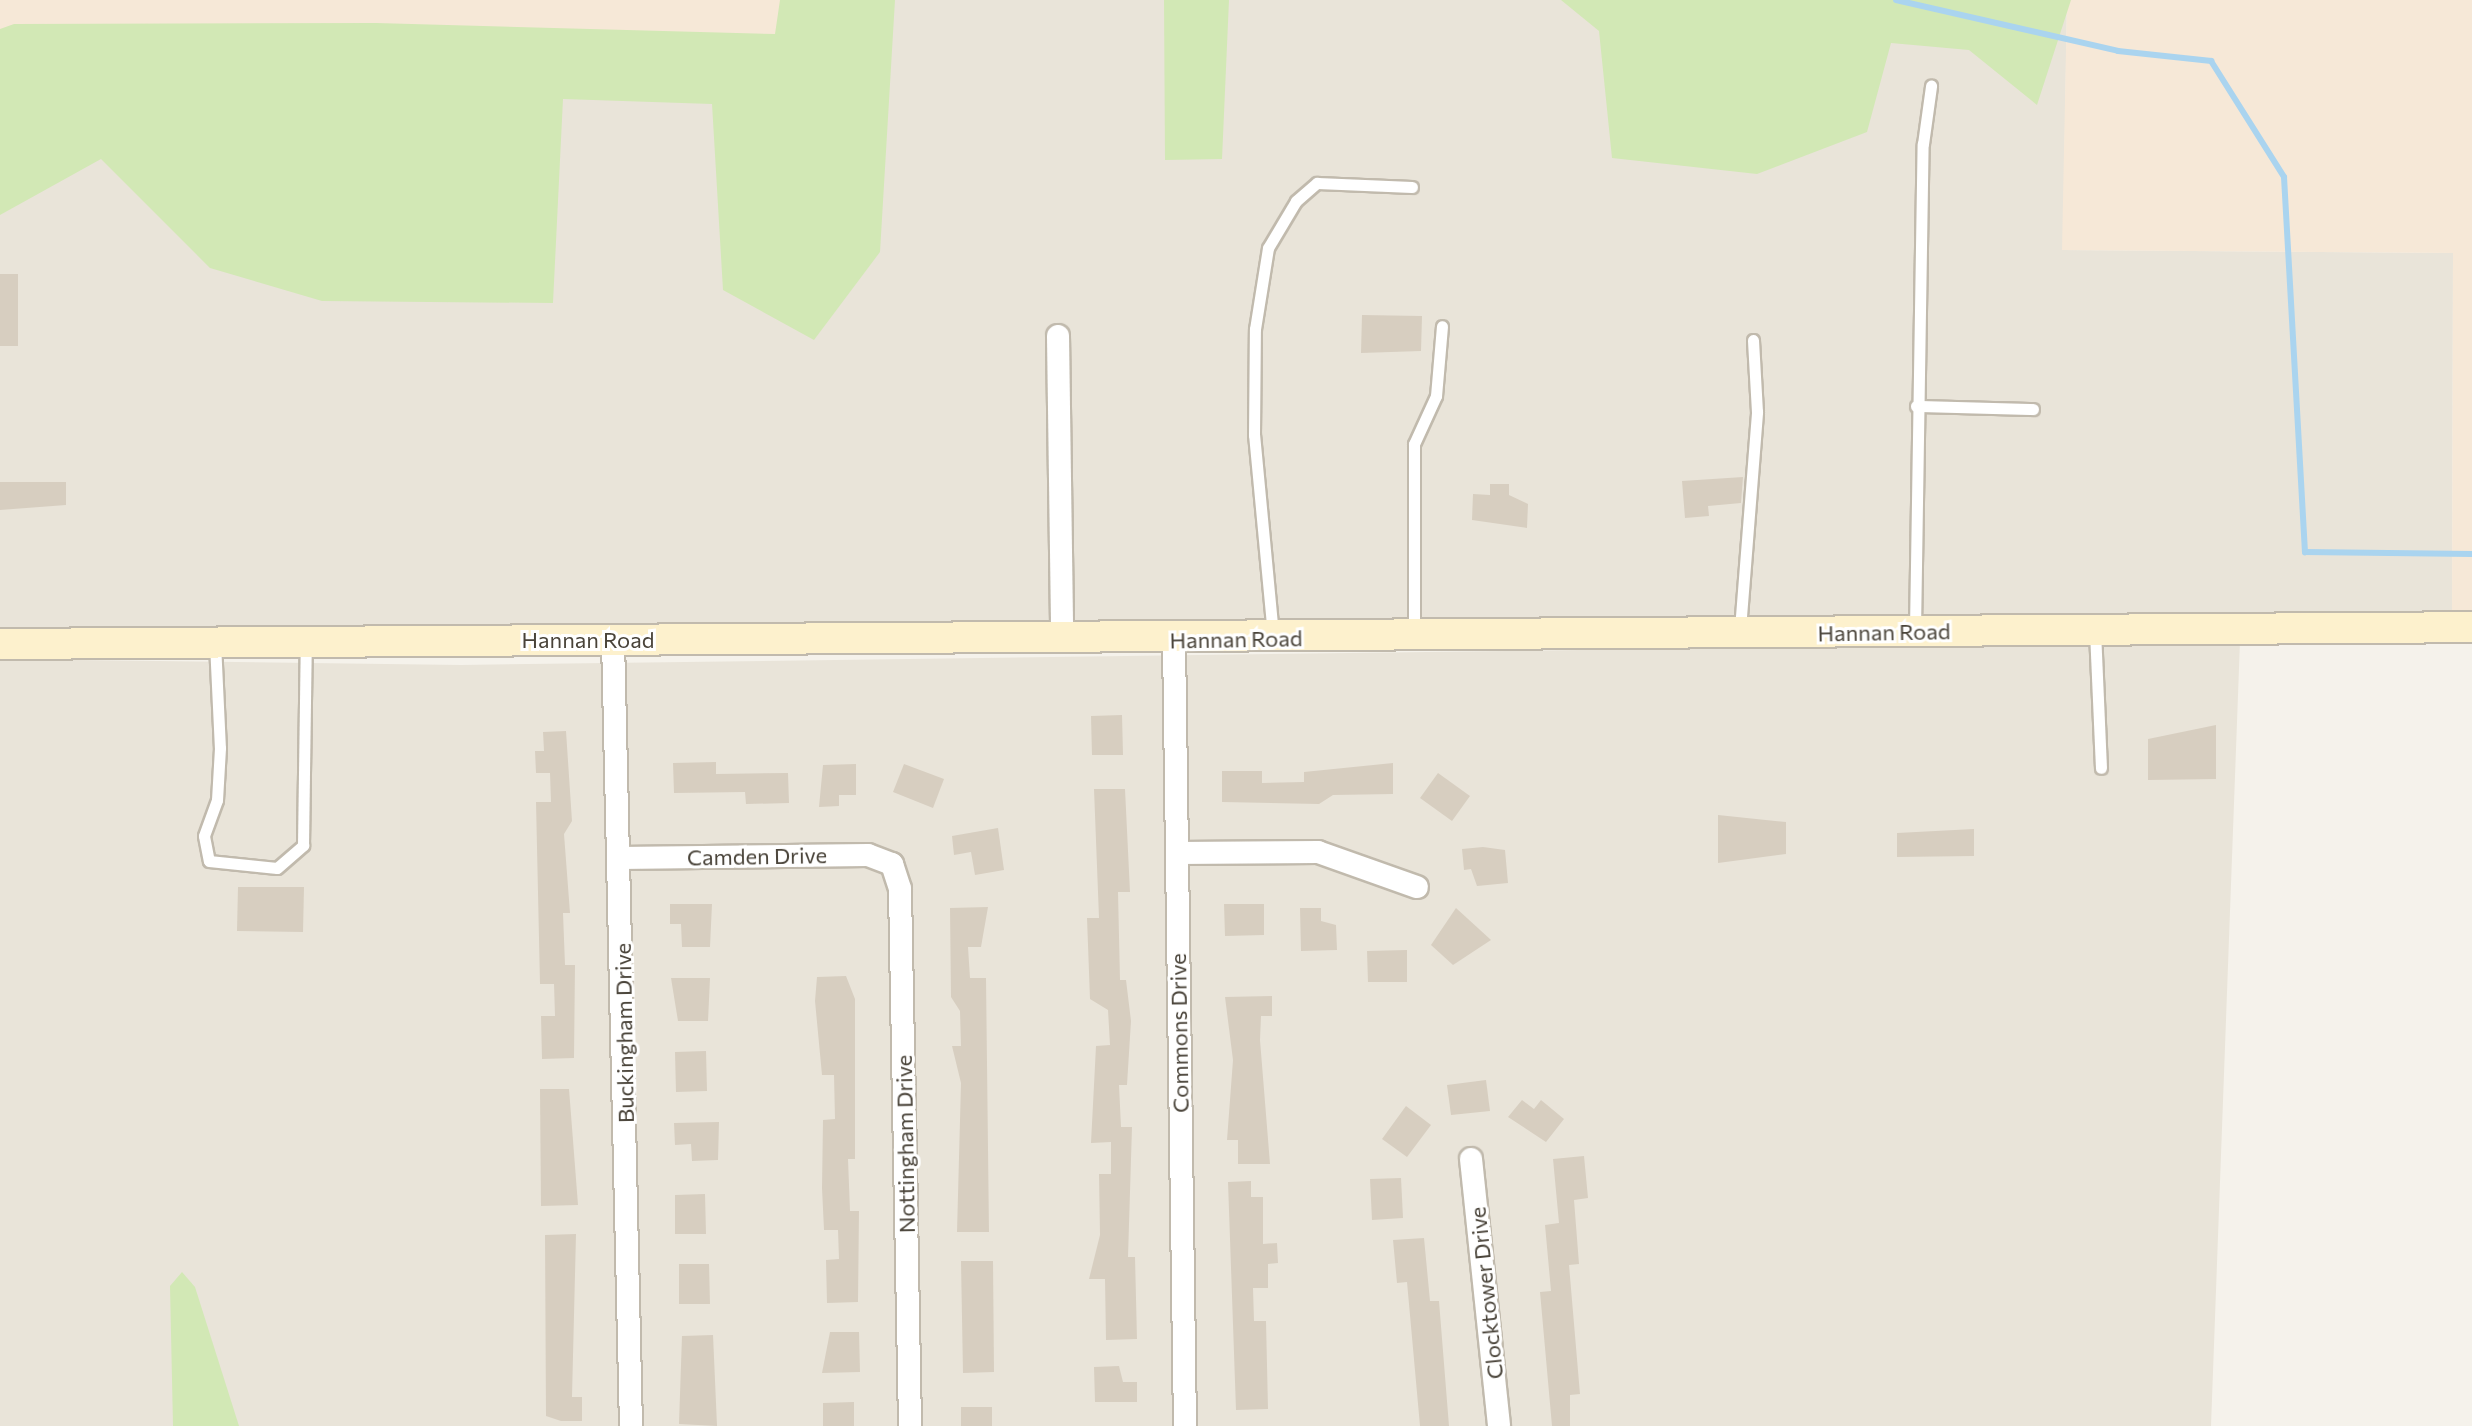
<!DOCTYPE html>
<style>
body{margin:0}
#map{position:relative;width:2472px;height:1426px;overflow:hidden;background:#f5f2eb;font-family:Commissioner,sans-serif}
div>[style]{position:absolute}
.residential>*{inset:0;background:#e9e4d9}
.commercial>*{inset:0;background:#f6e8d7}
.green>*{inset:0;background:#d2e8b5}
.stream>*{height:6px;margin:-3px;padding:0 3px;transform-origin:3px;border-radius:3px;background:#aad4ef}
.building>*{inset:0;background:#d7cec0}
.roads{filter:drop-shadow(2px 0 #c1baad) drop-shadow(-2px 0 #c1baad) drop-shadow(0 2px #c1baad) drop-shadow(0 -2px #c1baad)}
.lane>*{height:11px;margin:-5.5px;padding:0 5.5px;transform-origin:5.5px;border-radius:5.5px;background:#fff}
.street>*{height:22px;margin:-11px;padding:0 11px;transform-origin:11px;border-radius:11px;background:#fff}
.secondary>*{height:30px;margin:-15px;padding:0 15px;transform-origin:15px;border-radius:15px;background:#fdf1cd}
span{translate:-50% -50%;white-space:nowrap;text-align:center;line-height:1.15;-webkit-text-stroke:6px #fff;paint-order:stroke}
.street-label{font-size:22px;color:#494339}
</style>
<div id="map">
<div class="residential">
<div style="clip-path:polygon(817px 0,2067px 0,2063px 250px,2453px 253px,2452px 618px,0 635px,0 44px)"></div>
<div style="clip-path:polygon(2240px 641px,2211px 1426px,0 1426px,0 659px,461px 665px)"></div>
</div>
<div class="commercial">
<div style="clip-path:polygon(0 0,817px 0,814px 57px,0 44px)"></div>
<div style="clip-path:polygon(2067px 0,2472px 0,2472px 617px,2452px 618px,2453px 253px,2062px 250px)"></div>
</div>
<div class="green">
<div style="clip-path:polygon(780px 0,895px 0,880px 252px,814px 340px,723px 290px,712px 104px,563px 99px,553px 303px,322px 301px,210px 268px,101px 159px,0 215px,0 29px,14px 24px,376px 23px,775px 34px)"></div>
<div style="clip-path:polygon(1164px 0,1229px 0,1222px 159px,1165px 160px)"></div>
<div style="clip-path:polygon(1561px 0,2071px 0,2037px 105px,1969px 50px,1891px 43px,1867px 132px,1757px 174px,1612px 158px,1599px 31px)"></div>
<div style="clip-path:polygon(182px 1272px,195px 1287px,239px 1426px,173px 1426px,170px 1286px)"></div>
</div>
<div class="stream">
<div style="left:1896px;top:0;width:228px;rotate:12.9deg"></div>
<div style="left:2118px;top:51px;width:94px;rotate:6.1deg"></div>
<div style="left:2211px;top:61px;width:137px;rotate:57.8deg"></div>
<div style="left:2284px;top:177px;width:376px;rotate:86.8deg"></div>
<div style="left:2305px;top:552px;width:167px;rotate:0.7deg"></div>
</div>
<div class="building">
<div style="clip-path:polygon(0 274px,18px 274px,18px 346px,0 346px)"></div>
<div style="clip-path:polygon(1362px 315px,1422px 316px,1421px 351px,1361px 353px)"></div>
<div style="clip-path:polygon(1743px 477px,1741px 503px,1708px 506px,1709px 516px,1685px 518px,1682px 481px)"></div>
<div style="clip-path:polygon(0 482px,66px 482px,66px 505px,0 510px)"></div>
<div style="clip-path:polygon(1490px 484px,1509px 484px,1509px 495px,1528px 504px,1527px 528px,1472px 520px,1473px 494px,1490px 495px)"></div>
<div style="clip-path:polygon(1122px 715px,1123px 755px,1092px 755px,1091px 716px)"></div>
<div style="clip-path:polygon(2216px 725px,2216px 779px,2148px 780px,2148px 739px)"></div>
<div style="clip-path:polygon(566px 731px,572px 821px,564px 834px,570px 913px,563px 913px,565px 965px,575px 965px,574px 1058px,542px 1059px,541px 1016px,555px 1016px,554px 984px,540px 984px,536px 802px,551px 802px,550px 773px,536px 773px,535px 751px,544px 751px,543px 732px)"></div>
<div style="clip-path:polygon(716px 762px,716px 774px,788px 773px,789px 803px,746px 804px,745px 792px,674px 793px,673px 763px)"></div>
<div style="clip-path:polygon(1393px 763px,1393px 794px,1333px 795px,1319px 804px,1222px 802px,1222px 771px,1262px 771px,1262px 783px,1304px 782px,1304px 772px)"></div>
<div style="clip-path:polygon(856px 764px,856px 795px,839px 795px,839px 806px,819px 807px,823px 765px)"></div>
<div style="clip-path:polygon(904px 764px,944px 779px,933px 808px,893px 792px)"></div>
<div style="clip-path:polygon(1438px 773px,1470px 796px,1452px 821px,1420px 798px)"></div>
<div style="clip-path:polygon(1094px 789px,1125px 789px,1130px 892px,1118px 892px,1120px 980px,1126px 980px,1131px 1021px,1127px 1085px,1119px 1085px,1121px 1127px,1132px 1127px,1128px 1257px,1135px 1257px,1137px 1339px,1106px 1340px,1105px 1279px,1089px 1279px,1100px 1235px,1099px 1174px,1111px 1174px,1111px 1142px,1091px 1143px,1096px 1046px,1110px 1045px,1108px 1010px,1090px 999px,1087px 918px,1099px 918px)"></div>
<div style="clip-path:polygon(1718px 815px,1786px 822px,1786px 854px,1718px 863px)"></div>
<div style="clip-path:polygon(998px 828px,1004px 870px,975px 875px,971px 852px,954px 855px,952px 836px)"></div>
<div style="clip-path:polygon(1974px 829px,1974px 856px,1897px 857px,1897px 833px)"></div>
<div style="clip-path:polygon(1483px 847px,1505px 850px,1508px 883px,1477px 886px,1471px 869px,1464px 870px,1462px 849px)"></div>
<div style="clip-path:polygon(238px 887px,304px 887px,303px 932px,237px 931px)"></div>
<div style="clip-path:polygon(670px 904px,712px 904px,710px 947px,682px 947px,681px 924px,670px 924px)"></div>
<div style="clip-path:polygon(1224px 904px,1264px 904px,1264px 935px,1225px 936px)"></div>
<div style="clip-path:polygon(988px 907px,981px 947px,968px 947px,970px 978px,986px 978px,989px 1232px,957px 1232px,961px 1083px,952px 1046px,961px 1046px,960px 1011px,951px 997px,950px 908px)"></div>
<div style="clip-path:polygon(1300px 908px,1321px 908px,1321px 921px,1336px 925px,1337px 950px,1301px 951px)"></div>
<div style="clip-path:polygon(1456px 908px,1491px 940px,1453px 965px,1431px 945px)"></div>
<div style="clip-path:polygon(1407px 950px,1407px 982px,1368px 982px,1367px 951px)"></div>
<div style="clip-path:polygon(846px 976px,855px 999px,855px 1159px,848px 1159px,850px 1211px,859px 1211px,858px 1302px,827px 1303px,826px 1260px,839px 1259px,838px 1230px,824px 1230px,822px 1188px,823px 1120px,835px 1119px,834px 1075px,822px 1075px,815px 1001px,817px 977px)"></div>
<div style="clip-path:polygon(671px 978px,710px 978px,708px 1021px,678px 1021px)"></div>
<div style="clip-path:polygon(1272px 996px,1272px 1016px,1261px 1016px,1260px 1040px,1270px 1164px,1238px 1164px,1238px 1140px,1227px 1140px,1233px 1060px,1225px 997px)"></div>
<div style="clip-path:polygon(706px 1051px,707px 1091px,676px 1092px,675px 1052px)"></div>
<div style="clip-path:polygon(1486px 1080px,1490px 1111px,1451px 1115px,1447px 1085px)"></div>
<div style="clip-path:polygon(540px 1089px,569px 1089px,578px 1205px,541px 1206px)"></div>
<div style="clip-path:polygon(1522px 1100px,1534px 1109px,1541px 1100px,1564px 1119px,1546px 1142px,1508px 1117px)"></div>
<div style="clip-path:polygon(1406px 1106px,1431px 1125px,1407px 1157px,1382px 1139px)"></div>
<div style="clip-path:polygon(719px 1122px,718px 1160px,692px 1161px,691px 1144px,675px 1145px,674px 1123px)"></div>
<div style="clip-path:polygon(1584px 1156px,1588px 1198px,1574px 1200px,1579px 1264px,1569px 1265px,1580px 1394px,1570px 1395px,1570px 1426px,1552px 1426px,1540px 1292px,1551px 1291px,1545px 1225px,1559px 1223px,1553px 1159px)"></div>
<div style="clip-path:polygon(1401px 1178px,1403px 1218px,1372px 1220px,1370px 1179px)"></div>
<div style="clip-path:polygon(1251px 1181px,1251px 1197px,1263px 1197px,1263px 1244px,1277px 1243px,1278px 1263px,1268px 1264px,1268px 1288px,1253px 1288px,1254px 1321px,1266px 1321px,1268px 1409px,1236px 1410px,1228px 1182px)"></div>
<div style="clip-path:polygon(705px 1194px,706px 1234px,675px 1234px,675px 1195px)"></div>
<div style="clip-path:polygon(576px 1234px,572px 1397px,582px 1397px,582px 1421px,561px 1421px,546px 1416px,545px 1235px)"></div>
<div style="clip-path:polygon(1424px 1238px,1430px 1301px,1439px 1301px,1449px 1426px,1420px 1426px,1407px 1282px,1397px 1283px,1393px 1240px)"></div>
<div style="clip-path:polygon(961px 1261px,993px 1261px,994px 1372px,963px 1373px)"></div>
<div style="clip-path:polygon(679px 1264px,709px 1264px,710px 1304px,679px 1304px)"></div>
<div style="clip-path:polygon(830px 1332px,859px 1332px,860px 1372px,822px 1373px)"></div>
<div style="clip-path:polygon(713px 1335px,717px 1426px,679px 1424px,682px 1336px)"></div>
<div style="clip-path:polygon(1119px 1366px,1123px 1382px,1137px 1382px,1137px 1402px,1095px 1402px,1094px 1367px)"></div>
<div style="clip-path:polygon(854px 1402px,854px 1426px,823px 1426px,823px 1403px)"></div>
<div style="clip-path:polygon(961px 1407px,992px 1407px,992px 1426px,961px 1426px)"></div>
</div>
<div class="roads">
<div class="lane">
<div style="left:1916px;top:406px;width:117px;rotate:1.5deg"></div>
<div style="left:1740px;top:629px;width:218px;rotate:-85.5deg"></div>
<div style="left:1757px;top:412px;width:72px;rotate:-93.2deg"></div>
<div style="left:1915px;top:629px;width:485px;rotate:-89.1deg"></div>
<div style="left:1923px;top:144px;width:59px;rotate:-82.1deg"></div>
<div style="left:2095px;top:631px;width:137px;rotate:87.5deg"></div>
<div style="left:1414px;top:633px;width:189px;rotate:-90deg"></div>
<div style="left:1414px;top:444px;width:53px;rotate:-65.4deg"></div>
<div style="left:1436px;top:396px;width:70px;rotate:-85.1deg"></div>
<div style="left:1273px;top:635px;width:201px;rotate:-95.4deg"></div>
<div style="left:1254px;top:435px;width:106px;rotate:-89.5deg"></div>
<div style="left:1255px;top:329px;width:82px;rotate:-80.9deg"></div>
<div style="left:1268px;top:248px;width:55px;rotate:-59.2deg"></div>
<div style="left:1296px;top:201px;width:28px;rotate:-41deg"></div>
<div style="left:1317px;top:183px;width:95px;rotate:2.4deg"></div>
<div style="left:215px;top:643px;width:105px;rotate:87.3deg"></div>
<div style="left:220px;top:748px;width:52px;rotate:93.3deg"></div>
<div style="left:217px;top:800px;width:38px;rotate:110deg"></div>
<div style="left:204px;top:836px;width:25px;rotate:79deg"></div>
<div style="left:209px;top:861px;width:68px;rotate:5.9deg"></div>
<div style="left:277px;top:868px;width:35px;rotate:-41deg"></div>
<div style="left:303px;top:845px;width:203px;rotate:-89.2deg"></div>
</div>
<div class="street">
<div style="left:1058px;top:336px;width:304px;rotate:89.2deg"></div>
<div style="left:613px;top:640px;width:786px;rotate:88.69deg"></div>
<div style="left:1174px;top:640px;width:786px;rotate:89.2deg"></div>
<div style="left:1177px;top:853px;width:141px;rotate:-0.4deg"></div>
<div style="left:1318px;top:852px;width:105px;rotate:19.5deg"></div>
<div style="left:620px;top:858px;width:248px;rotate:-0.7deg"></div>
<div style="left:868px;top:855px;width:26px;rotate:21deg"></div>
<div style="left:892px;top:864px;width:26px;rotate:72deg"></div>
<div style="left:900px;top:889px;width:537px;rotate:88.93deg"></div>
<div style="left:1471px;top:1159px;width:268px;rotate:84deg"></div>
</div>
<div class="secondary">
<div style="left:0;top:644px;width:2472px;rotate:-0.39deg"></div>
</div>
</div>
<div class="street-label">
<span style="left:1884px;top:632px;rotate:-1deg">Hannan Road</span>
<span style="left:1236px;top:639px;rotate:-1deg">Hannan Road</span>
<span style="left:588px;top:640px">Hannan Road</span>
<span style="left:757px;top:856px;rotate:-1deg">Camden Drive</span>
<span style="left:624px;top:1033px;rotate:-91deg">Buckingham Drive</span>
<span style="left:1179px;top:1033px;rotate:-91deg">Commons Drive</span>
<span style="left:905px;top:1144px;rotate:-91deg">Nottingham Drive</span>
<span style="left:1486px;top:1293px;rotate:-96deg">Clocktower Drive</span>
</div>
</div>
